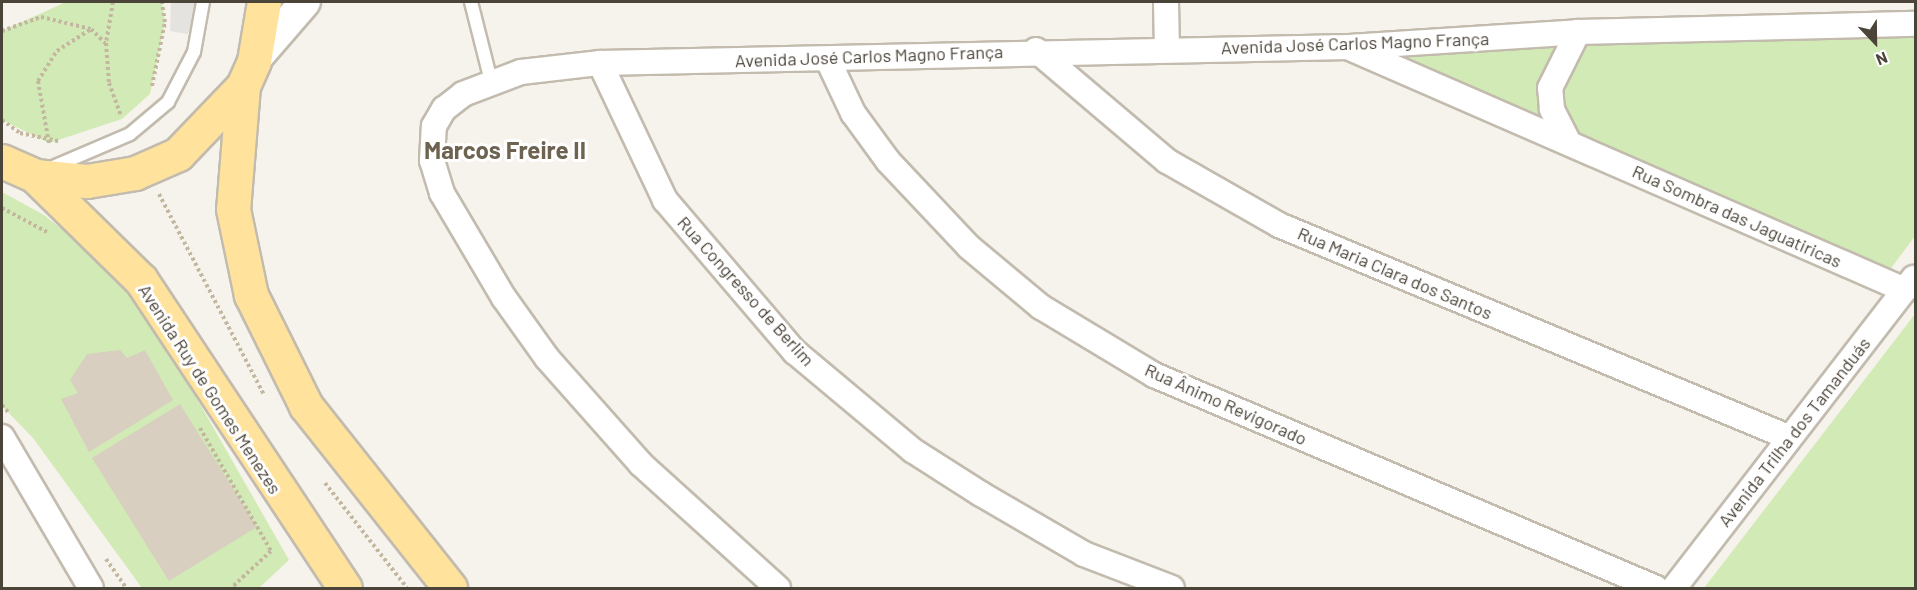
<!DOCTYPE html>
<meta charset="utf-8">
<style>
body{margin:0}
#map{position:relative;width:1917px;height:590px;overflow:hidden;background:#f6f3ec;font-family:Barlow,sans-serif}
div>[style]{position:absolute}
.green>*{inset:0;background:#d2eab5}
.parking>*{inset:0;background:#e5e3e0}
.building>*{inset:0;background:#d8cfc1}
.path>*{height:4px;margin-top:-2px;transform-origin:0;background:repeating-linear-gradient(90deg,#c4b79f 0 3px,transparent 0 6px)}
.roads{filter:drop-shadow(2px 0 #c2bbae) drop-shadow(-2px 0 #c2bbae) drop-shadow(0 2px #c2bbae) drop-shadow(0 -2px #c2bbae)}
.service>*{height:12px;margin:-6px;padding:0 6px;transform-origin:6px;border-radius:6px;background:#fff}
.minor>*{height:24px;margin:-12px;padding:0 12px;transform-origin:12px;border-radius:12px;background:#fff}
.tertiary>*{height:30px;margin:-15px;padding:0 15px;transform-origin:15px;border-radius:15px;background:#fff}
.primary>*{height:33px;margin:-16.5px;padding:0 16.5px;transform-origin:16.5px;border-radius:16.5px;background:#ffe39c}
span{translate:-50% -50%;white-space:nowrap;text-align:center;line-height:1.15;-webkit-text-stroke:6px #fff;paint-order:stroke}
.street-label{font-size:18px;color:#4b4439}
.district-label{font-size:24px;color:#6e6250;font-weight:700}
.frame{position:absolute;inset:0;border:3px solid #4b4439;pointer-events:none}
.north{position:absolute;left:1845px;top:12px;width:60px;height:60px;-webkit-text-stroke:4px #fff;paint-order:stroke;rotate:158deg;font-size:16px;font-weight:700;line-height:24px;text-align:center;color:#4b4439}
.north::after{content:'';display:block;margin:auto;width:21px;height:27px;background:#4b4439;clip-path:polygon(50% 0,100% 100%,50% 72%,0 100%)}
</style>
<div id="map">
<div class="green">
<div style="clip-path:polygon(66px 2px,162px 2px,165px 22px,150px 94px,122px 119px,49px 143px,2px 120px,2px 31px)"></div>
<div style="clip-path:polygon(1915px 27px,1915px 236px,1883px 279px,1575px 137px,1563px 109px,1562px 89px,1582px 42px)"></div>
<div style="clip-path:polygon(1565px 42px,1550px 120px,1387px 55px)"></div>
<div style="clip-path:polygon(2px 192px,44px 215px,88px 250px,124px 283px,157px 329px,289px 560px,259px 588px,142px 588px,33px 438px,2px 406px)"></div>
<div style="clip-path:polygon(1915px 314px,1915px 588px,1704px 588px)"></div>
</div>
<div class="parking">
<div style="clip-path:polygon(171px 2px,211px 2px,187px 34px,170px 31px)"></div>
</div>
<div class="building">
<div style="clip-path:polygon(120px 350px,127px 358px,145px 350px,173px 400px,89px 452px,61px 399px,78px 393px,70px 380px,87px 354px)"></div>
<div style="clip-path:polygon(180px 404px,257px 527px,169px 581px,92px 458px)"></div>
</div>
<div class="path">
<div style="left:113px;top:2px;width:42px;rotate:99.7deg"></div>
<div style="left:106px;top:43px;width:40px;rotate:85.7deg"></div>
<div style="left:109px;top:83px;width:35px;rotate:70deg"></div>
<div style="left:2px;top:31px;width:41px;rotate:-19.7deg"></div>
<div style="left:41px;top:17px;width:51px;rotate:13.5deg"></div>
<div style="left:91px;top:29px;width:20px;rotate:45deg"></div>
<div style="left:152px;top:86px;width:65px;rotate:-78.5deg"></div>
<div style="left:165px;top:22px;width:20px;rotate:-99deg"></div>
<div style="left:2px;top:120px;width:22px;rotate:36deg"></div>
<div style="left:20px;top:133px;width:40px;rotate:12deg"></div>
<div style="left:49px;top:143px;width:63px;rotate:-100.1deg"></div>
<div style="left:38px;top:81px;width:36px;rotate:-58deg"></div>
<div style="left:57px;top:51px;width:40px;rotate:-32.9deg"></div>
<div style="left:159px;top:194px;width:227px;rotate:62.4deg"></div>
<div style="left:2px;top:208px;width:51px;rotate:28.1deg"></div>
<div style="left:2px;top:405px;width:11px;rotate:49deg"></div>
<div style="left:200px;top:428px;width:142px;rotate:60deg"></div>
<div style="left:271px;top:551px;width:54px;rotate:137.2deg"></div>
<div style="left:325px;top:483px;width:133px;rotate:52deg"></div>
<div style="left:106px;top:559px;width:35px;rotate:55deg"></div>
</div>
<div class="roads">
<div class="service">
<div style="left:471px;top:2px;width:81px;rotate:75.8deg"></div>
<div style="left:46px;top:170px;width:91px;rotate:-23.2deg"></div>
<div style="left:130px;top:134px;width:50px;rotate:-40.1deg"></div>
<div style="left:168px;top:102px;width:56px;rotate:-62.5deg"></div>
<div style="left:194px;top:52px;width:51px;rotate:-79.8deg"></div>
</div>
<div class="minor">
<div style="left:1166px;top:2px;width:48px;rotate:88.8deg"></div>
<div style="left:1352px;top:49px;width:603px;rotate:23.55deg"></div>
<div style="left:1036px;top:50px;width:172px;rotate:40.3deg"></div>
<div style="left:1167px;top:161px;width:129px;rotate:29.7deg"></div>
<div style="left:1279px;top:225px;width:551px;rotate:22.61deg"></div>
<div style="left:828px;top:60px;width:59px;rotate:64.7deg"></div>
<div style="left:853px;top:113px;width:59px;rotate:53.9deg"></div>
<div style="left:888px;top:161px;width:118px;rotate:46.7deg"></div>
<div style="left:969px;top:247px;width:94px;rotate:39.8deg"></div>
<div style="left:1041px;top:307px;width:132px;rotate:31deg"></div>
<div style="left:1154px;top:375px;width:545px;rotate:22.99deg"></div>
<div style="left:600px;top:63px;width:152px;rotate:64.6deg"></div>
<div style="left:665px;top:200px;width:200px;rotate:49.5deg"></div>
<div style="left:795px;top:352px;width:153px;rotate:39.9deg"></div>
<div style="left:912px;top:450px;width:82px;rotate:32.5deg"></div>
<div style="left:981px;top:494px;width:119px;rotate:30.2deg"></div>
<div style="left:1084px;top:554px;width:94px;rotate:21.1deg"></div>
<div style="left:1569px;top:143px;width:38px;rotate:-117deg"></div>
<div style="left:1552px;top:109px;width:21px;rotate:-95deg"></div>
<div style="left:1550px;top:88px;width:63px;rotate:-63.4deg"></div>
<div style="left:2px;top:437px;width:175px;rotate:59.5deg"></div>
<div style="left:778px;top:588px;width:185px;rotate:-137.9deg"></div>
<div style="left:641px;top:464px;width:142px;rotate:-131.6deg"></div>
<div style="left:547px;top:358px;width:74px;rotate:-125.6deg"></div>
<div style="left:504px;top:298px;width:122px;rotate:-120.6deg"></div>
<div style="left:442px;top:193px;width:34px;rotate:-107deg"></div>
<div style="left:432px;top:161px;width:35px;rotate:-87deg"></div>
<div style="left:434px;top:126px;width:20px;rotate:-60deg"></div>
<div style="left:444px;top:109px;width:24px;rotate:-38deg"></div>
<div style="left:463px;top:94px;width:62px;rotate:-20.8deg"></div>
<div style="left:521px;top:72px;width:80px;rotate:-6.5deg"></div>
<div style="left:600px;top:63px;width:749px;rotate:-1.22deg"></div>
<div style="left:1349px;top:47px;width:229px;rotate:-3.7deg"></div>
<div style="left:1578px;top:32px;width:338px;rotate:-1.4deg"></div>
<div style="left:1674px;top:588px;width:392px;rotate:-52.3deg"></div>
</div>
<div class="tertiary">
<div style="left:254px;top:61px;width:78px;rotate:-49.2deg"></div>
</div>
<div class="primary">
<div style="left:243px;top:86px;width:123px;rotate:94.6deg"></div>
<div style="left:233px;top:209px;width:88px;rotate:78.2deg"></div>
<div style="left:251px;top:295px;width:124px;rotate:63.6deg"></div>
<div style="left:306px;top:406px;width:232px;rotate:51.6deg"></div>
<div style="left:2px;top:161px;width:36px;rotate:24deg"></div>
<div style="left:35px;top:176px;width:52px;rotate:5.5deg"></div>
<div style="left:87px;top:181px;width:49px;rotate:-9.5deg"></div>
<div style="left:135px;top:173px;width:47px;rotate:-23.8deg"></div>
<div style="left:178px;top:154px;width:94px;rotate:-46.3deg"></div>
<div style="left:243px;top:86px;width:27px;rotate:-66deg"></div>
<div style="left:254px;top:61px;width:60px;rotate:-80.4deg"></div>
<div style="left:35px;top:176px;width:148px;rotate:44.5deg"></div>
<div style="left:141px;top:280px;width:369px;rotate:56.5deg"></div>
</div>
</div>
<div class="street-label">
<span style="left:1355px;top:43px;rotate:-2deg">Avenida José Carlos Magno França</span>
<span style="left:869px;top:56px;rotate:-2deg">Avenida José Carlos Magno França</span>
<span style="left:1737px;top:216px;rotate:24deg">Rua Sombra das Jaguatiricas</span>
<span style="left:1395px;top:273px;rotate:23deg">Rua Maria Clara dos Santos</span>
<span style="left:746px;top:291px;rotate:48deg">Rua Congresso de Berlim</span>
<span style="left:210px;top:389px;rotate:57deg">Avenida Ruy de Gomes Menezes</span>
<span style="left:1226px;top:404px;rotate:24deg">Rua Ânimo Revigorado</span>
<span style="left:1794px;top:432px;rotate:-52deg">Avenida Trilha dos Tamanduás</span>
</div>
<div class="district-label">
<span style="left:505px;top:150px">Marcos Freire II</span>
</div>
<div class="frame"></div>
<div class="north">N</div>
</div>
